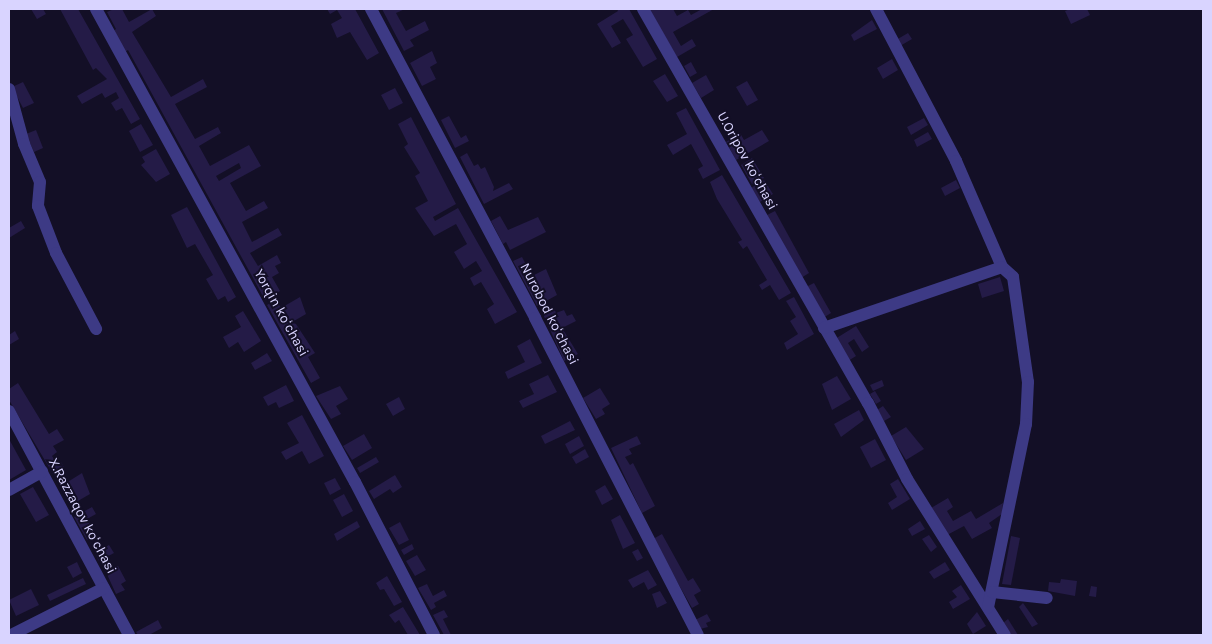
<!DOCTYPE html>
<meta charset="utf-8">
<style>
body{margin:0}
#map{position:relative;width:1212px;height:644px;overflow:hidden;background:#130f26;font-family:Karla,sans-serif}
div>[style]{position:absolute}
.building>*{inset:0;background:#241b47}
.minor>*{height:12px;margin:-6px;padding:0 6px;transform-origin:6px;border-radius:6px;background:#3d3a85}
span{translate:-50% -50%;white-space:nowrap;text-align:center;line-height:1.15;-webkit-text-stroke:4px #130f26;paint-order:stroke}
.street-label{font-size:14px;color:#d9d4ff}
.frame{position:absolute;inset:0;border:10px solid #d9d4ff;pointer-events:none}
</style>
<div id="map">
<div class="building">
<div style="clip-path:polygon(31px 9px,43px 9px,46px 14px,37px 19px)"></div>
<div style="clip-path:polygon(60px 9px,78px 9px,140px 119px,131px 124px,122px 108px,116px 111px,111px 103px,119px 98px,116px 92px,105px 98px,102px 93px,82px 104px,77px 96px,107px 79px,96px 68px,93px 70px)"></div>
<div style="clip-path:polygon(evenodd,114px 9px,122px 9px,129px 22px,152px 9px,156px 16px,132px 32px,171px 97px,203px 79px,207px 87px,175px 104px,195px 139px,218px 127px,221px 133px,199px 146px,210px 166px,249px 145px,261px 166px,230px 183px,246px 211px,264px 201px,268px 208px,242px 222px,252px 242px,278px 228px,282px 235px,250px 253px,258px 266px,277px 255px,281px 263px,275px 266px,279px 273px,272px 277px,280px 291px,265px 300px,128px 50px,125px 52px,113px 31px,116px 29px,107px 12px,114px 9px,239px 163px,241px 168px,219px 181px,216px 176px,239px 163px)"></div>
<div style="clip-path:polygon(327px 9px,355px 9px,379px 53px,367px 60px,350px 32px,337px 38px,331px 24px,342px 18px,337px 10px,330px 14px)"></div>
<div style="clip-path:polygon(382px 9px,405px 9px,396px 13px,406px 31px,425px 21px,429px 30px,410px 40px,414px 46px,404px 51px)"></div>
<div style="clip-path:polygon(617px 9px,629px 9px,657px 59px,643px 67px,626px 39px,633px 35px,623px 19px,611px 26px,621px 43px,612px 48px,597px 24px,618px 11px)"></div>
<div style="clip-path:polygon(649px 9px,673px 9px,677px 16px,688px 10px,691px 15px,702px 9px,714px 9px,673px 32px,681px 46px,692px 39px,696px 46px,677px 57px)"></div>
<div style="clip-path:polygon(1070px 9px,1087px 9px,1090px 15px,1071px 24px,1065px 11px)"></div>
<div style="clip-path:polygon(872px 20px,877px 29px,854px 41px,851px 35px)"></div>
<div style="clip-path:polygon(908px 33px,912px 39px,900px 46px,896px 40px)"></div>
<div style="clip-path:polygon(432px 51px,437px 63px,430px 67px,436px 79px,422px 86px,410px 63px)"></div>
<div style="clip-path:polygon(892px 59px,898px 70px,883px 79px,877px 68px)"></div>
<div style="clip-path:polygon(691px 62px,697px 73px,690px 77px,684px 66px)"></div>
<div style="clip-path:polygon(665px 74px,678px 96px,667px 102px,653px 81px)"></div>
<div style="clip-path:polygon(706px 75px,714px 90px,701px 98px,692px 83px)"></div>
<div style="clip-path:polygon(747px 81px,758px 100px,747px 106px,736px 87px)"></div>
<div style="clip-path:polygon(23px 82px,34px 103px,23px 108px,12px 87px)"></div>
<div style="clip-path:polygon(395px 88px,403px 103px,389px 110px,381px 95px)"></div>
<div style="clip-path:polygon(686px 108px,720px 170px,703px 179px,698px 169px,703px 166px,691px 144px,673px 155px,667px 145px,687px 134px,676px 113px)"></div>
<div style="clip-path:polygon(449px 116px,461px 138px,466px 135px,469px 141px,455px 148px,441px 120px)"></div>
<div style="clip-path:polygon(411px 117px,456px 204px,433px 217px,435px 221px,458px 208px,517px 312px,495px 324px,487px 309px,494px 304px,481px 282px,474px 286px,470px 278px,482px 271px,476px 261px,464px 269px,454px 252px,467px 244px,456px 224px,434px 236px,415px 208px,428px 201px,415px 176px,420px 173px,404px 147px,408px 144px,398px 124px)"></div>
<div style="clip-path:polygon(924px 118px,928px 125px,911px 135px,907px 127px)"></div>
<div style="clip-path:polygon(141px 124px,153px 145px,140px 152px,129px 131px)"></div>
<div style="clip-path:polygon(36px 130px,43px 148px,34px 152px,26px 134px)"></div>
<div style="clip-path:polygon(762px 130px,769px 141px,736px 160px,726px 142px,740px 133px,744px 140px)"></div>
<div style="clip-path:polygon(928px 132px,932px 139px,917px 147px,914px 140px)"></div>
<div style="clip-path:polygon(156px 149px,170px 174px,156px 182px,141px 165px,145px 162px,142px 157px)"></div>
<div style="clip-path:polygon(467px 153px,474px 166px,478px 164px,481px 169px,485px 167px,494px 187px,493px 191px,509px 183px,513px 189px,484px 204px,460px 157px)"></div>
<div style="clip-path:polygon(752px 158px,764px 178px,752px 184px,741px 165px)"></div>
<div style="clip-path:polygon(722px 175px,791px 293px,779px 300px,770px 285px,762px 290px,759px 285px,767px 280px,747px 246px,743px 249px,738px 242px,742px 240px,717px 199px,710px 182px)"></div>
<div style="clip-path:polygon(764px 180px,773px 194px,760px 202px,751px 188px)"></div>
<div style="clip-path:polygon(956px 180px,960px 188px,945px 196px,941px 188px)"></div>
<div style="clip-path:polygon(187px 207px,236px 297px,228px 302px,225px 296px,218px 300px,206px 279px,213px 275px,195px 244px,187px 248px,171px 215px)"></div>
<div style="clip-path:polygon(775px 211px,809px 273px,801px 278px,765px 216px)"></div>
<div style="clip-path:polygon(500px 216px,508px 230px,538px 217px,546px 232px,510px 250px,506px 242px,503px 244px,491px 221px)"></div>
<div style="clip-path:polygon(21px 221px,25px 228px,9px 238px,9px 228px)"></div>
<div style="clip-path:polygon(522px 257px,532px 276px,546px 269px,557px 295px,537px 306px,513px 261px)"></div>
<div style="clip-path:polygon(1000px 277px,1004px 291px,982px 298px,978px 284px)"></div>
<div style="clip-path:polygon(814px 283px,831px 313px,823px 318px,806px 287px)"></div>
<div style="clip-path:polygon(300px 297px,306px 314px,294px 321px,315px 353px,308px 357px,320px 378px,311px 383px,267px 305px,276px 300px,281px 308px)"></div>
<div style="clip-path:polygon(794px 297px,814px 334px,787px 350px,784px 343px,798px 334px,790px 321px,796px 317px,786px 301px)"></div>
<div style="clip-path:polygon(554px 308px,556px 313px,564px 310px,567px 316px,572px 314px,576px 321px,562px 328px,578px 354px,564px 361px,543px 314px)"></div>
<div style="clip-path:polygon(243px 311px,261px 341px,244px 352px,238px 342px,229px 348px,223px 337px,241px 327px,235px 316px)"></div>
<div style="clip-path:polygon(856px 326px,869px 347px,862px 352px,854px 339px,848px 343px,856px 356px,848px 361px,835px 339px)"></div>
<div style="clip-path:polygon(15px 331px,19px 339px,9px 345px,9px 335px)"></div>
<div style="clip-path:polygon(530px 339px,542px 363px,508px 379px,505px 372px,525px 362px,517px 346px)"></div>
<div style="clip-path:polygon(267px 353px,272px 361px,255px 370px,251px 363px)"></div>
<div style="clip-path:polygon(548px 375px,557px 392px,523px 408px,519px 401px,534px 394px,529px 384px)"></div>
<div style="clip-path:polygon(837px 376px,851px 399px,832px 410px,822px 384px)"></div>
<div style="clip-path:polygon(882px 380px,884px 386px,873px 391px,870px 385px)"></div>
<div style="clip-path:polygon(18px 383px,49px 434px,57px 429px,64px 440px,53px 446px,57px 452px,52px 456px,57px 464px,61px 462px,64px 467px,53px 474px,9px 400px,9px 389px)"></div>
<div style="clip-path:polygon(286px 385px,294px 401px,279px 408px,276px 402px,268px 406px,263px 397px)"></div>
<div style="clip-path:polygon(340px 386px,348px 399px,336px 406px,341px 414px,331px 419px,316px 396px)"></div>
<div style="clip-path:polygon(600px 388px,610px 404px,602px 409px,605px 414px,596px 419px,583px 398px)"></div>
<div style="clip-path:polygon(875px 391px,881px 401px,876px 404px,870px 394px)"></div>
<div style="clip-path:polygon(399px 397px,405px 409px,393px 416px,386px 404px)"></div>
<div style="clip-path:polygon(883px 406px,891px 417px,884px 421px,877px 410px)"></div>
<div style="clip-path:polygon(859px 410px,864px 420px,841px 437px,834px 424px)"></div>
<div style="clip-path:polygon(302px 415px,324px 456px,309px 464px,302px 451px,286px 460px,281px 452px,299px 443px,287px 423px)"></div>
<div style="clip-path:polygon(570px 421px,575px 430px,545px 444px,541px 436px)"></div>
<div style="clip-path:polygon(906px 427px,924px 449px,906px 460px,891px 436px)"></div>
<div style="clip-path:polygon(364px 434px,372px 448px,352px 460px,343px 446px)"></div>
<div style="clip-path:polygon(579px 436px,584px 446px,570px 454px,565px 444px)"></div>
<div style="clip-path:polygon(637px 436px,641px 444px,629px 449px,632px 454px,625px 457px,630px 465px,633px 463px,655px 506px,642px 513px,611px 448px)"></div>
<div style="clip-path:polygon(9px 439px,26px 470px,9px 480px)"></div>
<div style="clip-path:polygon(875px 439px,886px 460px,871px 468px,860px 447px)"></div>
<div style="clip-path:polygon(585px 449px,589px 457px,576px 464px,572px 457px)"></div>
<div style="clip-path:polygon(376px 457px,379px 462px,360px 473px,357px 468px)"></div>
<div style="clip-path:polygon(82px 473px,90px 494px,71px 505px,64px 493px,70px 490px,66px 483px)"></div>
<div style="clip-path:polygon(395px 475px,402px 487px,393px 493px,390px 489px,374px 499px,369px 491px)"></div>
<div style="clip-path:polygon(335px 478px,341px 489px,330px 495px,324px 483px)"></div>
<div style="clip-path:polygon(898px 479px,910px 499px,892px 510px,888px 503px,897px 497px,890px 484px)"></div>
<div style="clip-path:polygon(605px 485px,613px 499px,602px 505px,595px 491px)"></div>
<div style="clip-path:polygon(33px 487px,49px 515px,36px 522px,20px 494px)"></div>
<div style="clip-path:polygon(344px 494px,353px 511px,342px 517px,333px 500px)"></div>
<div style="clip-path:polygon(948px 498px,953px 507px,947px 511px,953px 521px,971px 511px,976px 519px,1003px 503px,1002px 514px,989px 523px,992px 528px,972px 539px,964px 526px,947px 535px,931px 508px)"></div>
<div style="clip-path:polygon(92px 507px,96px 514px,87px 519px,96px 535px,87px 540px,74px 517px)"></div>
<div style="clip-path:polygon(620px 515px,635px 543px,623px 549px,611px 520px)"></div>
<div style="clip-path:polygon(357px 521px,360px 527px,337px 541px,334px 534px)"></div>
<div style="clip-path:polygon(920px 521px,925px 529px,912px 536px,908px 529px)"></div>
<div style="clip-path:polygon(400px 522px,409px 540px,399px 545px,389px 528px)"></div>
<div style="clip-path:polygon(662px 534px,688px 581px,693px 578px,701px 591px,694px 595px,699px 604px,692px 608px,653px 539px)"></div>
<div style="clip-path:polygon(929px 535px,937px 547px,931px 552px,922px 539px)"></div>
<div style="clip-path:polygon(1011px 536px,1020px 538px,1011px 585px,1002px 584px)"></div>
<div style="clip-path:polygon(412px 544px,414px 549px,404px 555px,401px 550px)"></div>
<div style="clip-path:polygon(109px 545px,114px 553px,99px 561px,95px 553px)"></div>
<div style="clip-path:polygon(638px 549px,643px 558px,637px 561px,632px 552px)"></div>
<div style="clip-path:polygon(417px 555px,426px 570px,415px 576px,406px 561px)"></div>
<div style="clip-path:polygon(77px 562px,82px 573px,73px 578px,67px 567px)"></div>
<div style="clip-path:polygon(945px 562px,950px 570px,934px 579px,929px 572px)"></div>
<div style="clip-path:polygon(118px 566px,126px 581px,121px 584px,125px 590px,116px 594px,106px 572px)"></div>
<div style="clip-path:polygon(648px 570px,657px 585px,648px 590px,644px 582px,633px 588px,628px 580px)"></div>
<div style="clip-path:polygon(387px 576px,402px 602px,394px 606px,384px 589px,380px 590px,376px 583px)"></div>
<div style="clip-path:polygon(83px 578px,86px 584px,50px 601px,47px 595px)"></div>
<div style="clip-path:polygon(1061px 579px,1077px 581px,1075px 596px,1048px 591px,1049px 582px,1060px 583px)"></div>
<div style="clip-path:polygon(427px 584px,433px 596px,444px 590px,447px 596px,434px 603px,436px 607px,431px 610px,418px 588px)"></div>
<div style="clip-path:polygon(961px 585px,970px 599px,953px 609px,949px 602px,957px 597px,952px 591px)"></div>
<div style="clip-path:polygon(1091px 586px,1097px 587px,1096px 597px,1089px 596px)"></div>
<div style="clip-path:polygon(31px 589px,39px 605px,16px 616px,9px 600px)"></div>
<div style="clip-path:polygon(660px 591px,667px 603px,657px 608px,652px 594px)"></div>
<div style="clip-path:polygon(1023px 603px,1038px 624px,1032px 627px,1019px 607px)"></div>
<div style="clip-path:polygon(403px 607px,420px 635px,408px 635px,399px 620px,395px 623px,389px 615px)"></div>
<div style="clip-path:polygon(444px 610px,448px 617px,443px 619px,451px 635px,444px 635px,433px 615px)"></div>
<div style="clip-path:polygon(977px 612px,986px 626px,973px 634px,967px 624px)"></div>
<div style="clip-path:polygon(707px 614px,711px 621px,706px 623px,708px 627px,700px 629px,695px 620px)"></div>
<div style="clip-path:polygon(1008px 619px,1018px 635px,1010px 635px,1003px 623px)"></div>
<div style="clip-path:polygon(158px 620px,162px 628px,149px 635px,138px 635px,136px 632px)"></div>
</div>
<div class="minor">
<div style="left:96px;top:9px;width:539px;rotate:61.3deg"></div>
<div style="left:355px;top:482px;width:172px;rotate:62.7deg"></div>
<div style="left:371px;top:9px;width:350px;rotate:62deg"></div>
<div style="left:535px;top:318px;width:356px;rotate:62.8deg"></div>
<div style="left:643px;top:9px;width:454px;rotate:60.3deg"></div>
<div style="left:868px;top:403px;width:85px;rotate:62.8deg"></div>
<div style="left:907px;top:479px;width:184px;rotate:57.9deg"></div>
<div style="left:876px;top:9px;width:172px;rotate:62.2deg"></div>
<div style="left:956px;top:161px;width:116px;rotate:66.5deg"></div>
<div style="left:1002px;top:267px;width:15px;rotate:42deg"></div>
<div style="left:1013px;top:277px;width:106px;rotate:81.9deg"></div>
<div style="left:1028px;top:382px;width:42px;rotate:92.7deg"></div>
<div style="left:1026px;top:424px;width:187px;rotate:101.7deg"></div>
<div style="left:9px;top:89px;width:57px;rotate:74.7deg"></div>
<div style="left:24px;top:144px;width:41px;rotate:67.2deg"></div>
<div style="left:40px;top:182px;width:24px;rotate:95deg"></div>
<div style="left:38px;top:206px;width:50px;rotate:69deg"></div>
<div style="left:56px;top:253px;width:86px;rotate:62.2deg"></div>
<div style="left:824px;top:328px;width:188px;rotate:-18.9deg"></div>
<div style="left:9px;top:411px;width:254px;rotate:61.8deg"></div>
<div style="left:9px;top:490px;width:38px;rotate:-29deg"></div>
<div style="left:992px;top:592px;width:55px;rotate:6.2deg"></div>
<div style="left:11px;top:635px;width:104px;rotate:-26.8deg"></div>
</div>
<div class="street-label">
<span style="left:747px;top:161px;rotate:61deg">U.Oripov koʻchasi</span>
<span style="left:281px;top:313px;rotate:61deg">Yorqin koʻchasi</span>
<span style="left:549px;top:314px;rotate:63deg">Nurobod koʻchasi</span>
<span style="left:82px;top:516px;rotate:62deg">X.Razzaqov koʻchasi</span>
</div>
<div class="frame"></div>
</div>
